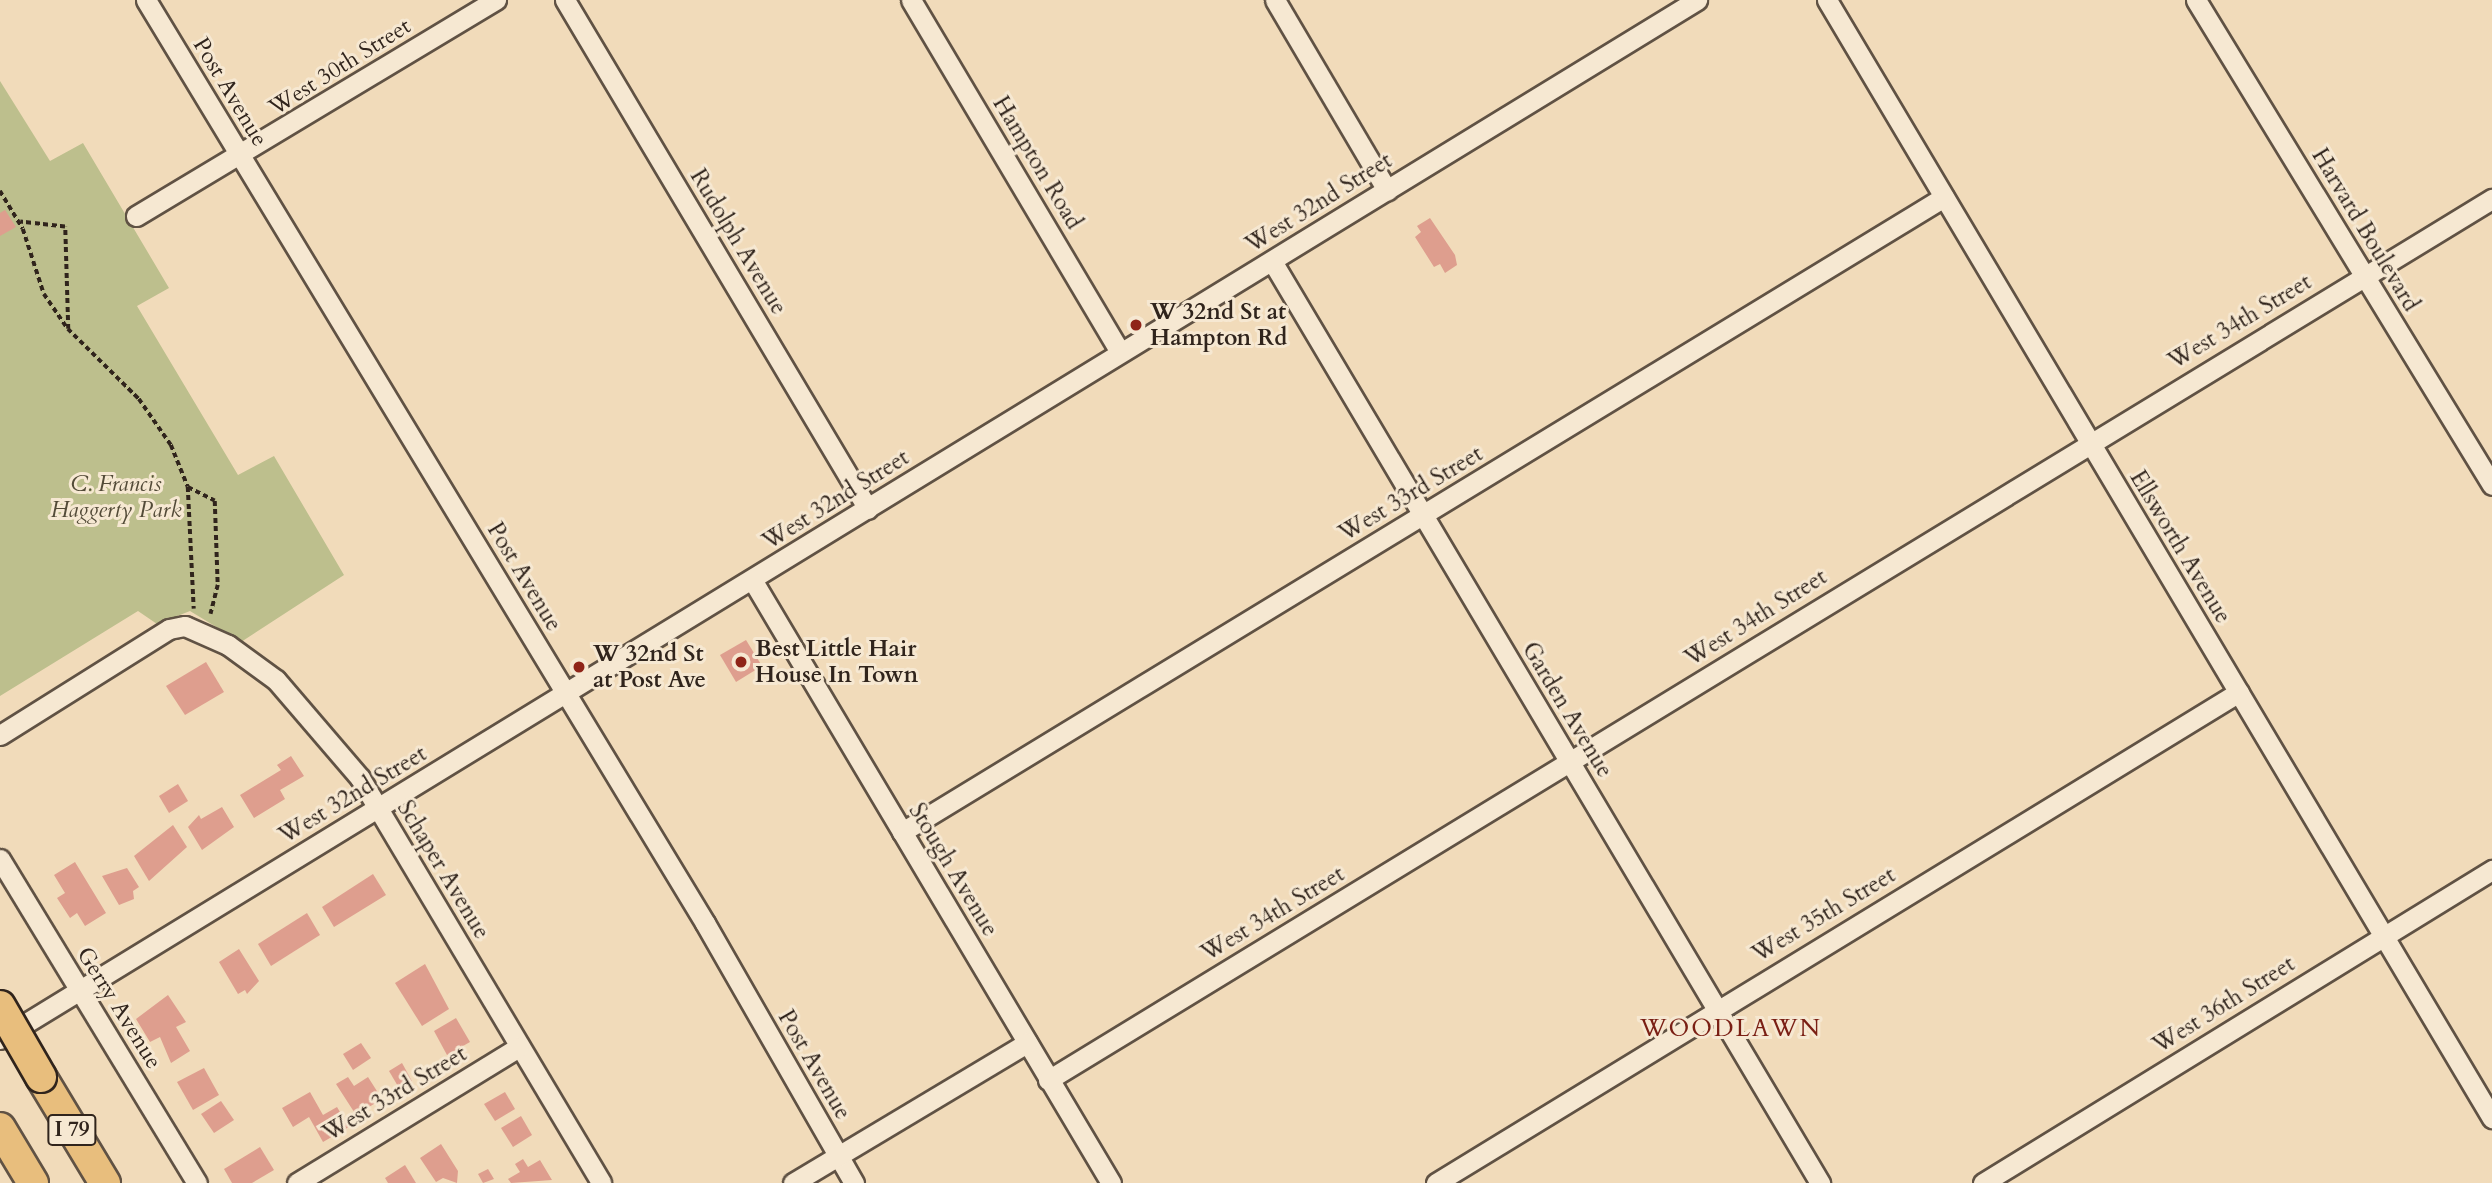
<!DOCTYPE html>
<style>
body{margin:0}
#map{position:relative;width:2492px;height:1183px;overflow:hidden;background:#f1dbba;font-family:Cardo,serif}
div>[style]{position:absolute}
.green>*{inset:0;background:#bdbf8d}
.building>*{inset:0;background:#de9e8e}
.path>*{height:3.5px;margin-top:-1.75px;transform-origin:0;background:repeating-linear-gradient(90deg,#30241c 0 5px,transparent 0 8.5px)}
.roads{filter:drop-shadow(2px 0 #605244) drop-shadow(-2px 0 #605244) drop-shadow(0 2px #605244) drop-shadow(0 -2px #605244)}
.minor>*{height:19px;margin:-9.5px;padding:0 9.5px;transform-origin:9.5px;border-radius:9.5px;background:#f6e8d2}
.highway>*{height:30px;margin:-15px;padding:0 15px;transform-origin:15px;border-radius:15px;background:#e8be7d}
.bridges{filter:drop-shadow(2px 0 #30241c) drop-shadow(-2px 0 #30241c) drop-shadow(0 2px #30241c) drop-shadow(0 -2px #30241c)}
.highway-bridge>*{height:30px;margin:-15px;padding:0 15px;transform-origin:15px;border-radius:15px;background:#e8be7d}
.dots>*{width:19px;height:19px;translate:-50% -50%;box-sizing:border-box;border:4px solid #f6e8d2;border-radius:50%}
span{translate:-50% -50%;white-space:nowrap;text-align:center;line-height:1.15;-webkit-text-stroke:6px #f6e8d2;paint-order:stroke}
.shield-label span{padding:2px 5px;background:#f6e8d2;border:2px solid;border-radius:5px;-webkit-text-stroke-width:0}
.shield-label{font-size:21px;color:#30241c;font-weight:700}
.street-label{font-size:23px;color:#30241c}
.poi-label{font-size:23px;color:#30241c;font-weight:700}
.left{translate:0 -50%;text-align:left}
.park-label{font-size:23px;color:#534b38;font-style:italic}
.neighbourhood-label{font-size:24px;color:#7a1f14;letter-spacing:2px}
</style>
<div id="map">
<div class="green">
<div style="clip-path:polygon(0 81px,50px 161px,83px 143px,169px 288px,137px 306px,238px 475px,274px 456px,344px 575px,241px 642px,190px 611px,157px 624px,138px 611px,0 696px)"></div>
</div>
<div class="building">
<div style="clip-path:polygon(5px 210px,16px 227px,0 236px,0 213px)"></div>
<div style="clip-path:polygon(1430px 218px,1455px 255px,1457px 265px,1445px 273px,1440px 264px,1434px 267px,1415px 237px,1421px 232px,1417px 226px)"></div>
<div style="clip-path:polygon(746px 640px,762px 666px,736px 682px,720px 655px)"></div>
<div style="clip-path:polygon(206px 662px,224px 692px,185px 715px,166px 686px)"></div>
<div style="clip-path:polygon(291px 756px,304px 776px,280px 790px,285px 799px,254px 818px,240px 795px,281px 770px,277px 765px)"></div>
<div style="clip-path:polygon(178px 784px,188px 801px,169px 813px,159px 796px)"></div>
<div style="clip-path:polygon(222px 807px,234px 827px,202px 850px,188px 827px,199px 815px,201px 819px)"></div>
<div style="clip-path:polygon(173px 825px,187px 847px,149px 881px,134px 856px)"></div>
<div style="clip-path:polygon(75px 862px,106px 913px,85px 926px,77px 913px,70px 918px,57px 898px,65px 893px,54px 875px)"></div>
<div style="clip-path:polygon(127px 868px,139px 887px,133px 891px,134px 899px,119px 905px,102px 876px)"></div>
<div style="clip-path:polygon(373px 874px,386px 895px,334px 927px,322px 907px)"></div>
<div style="clip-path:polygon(307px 913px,320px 935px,271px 966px,258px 944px)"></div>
<div style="clip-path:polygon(239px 949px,259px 981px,247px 994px,245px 990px,238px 994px,219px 962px)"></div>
<div style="clip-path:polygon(425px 964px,449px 1009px,422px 1026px,395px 983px)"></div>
<div style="clip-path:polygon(168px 995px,186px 1022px,176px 1027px,190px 1051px,171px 1063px,160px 1037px,150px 1042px,136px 1019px)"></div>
<div style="clip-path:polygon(456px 1018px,470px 1042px,447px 1055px,434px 1031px)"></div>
<div style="clip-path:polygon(361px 1043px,371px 1058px,353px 1070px,343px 1054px)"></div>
<div style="clip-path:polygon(402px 1063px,412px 1081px,399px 1088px,389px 1071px)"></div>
<div style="clip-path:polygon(204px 1068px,219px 1095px,193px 1110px,177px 1082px)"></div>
<div style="clip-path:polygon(348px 1077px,354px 1086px,368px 1077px,382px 1099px,356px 1115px,336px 1084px)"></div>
<div style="clip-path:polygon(310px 1092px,323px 1115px,337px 1107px,349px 1127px,323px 1142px,309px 1117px,293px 1127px,282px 1108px)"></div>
<div style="clip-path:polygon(505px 1092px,515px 1109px,495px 1121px,484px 1104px)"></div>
<div style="clip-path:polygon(221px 1101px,234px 1120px,214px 1133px,201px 1114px)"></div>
<div style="clip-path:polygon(521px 1116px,532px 1135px,513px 1147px,501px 1128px)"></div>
<div style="clip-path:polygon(441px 1144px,458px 1171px,457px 1183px,443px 1178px,436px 1182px,420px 1158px)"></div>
<div style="clip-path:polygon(260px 1147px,274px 1170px,252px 1183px,232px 1183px,224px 1169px)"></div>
<div style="clip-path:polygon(523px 1159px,528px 1167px,540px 1160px,552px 1180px,511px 1183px,508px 1179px,520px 1172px,515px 1164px)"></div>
<div style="clip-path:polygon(405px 1165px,416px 1183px,388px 1183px,385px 1178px)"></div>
<div style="clip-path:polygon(488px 1169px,494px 1179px,483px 1183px,478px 1174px)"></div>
</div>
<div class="path">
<div style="left:0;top:191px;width:44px;rotate:58.8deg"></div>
<div style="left:23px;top:229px;width:68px;rotate:72.1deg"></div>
<div style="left:44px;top:294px;width:42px;rotate:55.6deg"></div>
<div style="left:68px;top:329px;width:102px;rotate:-91.7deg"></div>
<div style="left:65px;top:227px;width:45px;rotate:-173.7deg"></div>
<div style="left:68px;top:329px;width:100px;rotate:44.6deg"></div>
<div style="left:139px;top:399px;width:56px;rotate:55.2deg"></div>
<div style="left:171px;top:445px;width:45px;rotate:68deg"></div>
<div style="left:188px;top:487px;width:30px;rotate:27deg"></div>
<div style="left:215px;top:501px;width:84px;rotate:88deg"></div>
<div style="left:218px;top:585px;width:30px;rotate:104deg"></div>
<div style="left:188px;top:487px;width:122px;rotate:87.2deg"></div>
</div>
<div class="roads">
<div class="minor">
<div style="left:146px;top:0;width:1079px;rotate:58.8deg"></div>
<div style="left:705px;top:923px;width:300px;rotate:60.2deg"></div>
<div style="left:565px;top:0;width:592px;rotate:59.24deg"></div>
<div style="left:911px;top:0;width:409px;rotate:59.3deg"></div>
<div style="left:1275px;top:0;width:221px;rotate:59.5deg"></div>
<div style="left:1827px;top:0;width:1301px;rotate:59.26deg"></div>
<div style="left:2196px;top:0;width:568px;rotate:58.6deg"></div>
<div style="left:136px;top:216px;width:420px;rotate:-31deg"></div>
<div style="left:1272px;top:261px;width:1073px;rotate:59.27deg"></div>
<div style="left:753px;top:581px;width:700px;rotate:59.26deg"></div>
<div style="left:0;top:735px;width:199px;rotate:-32.1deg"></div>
<div style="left:169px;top:629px;width:16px;rotate:-11deg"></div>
<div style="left:185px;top:626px;width:47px;rotate:23.8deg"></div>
<div style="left:228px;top:645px;width:59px;rotate:36.1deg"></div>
<div style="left:276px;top:680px;width:129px;rotate:49.4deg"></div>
<div style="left:360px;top:778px;width:471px;rotate:59.2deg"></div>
<div style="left:902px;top:832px;width:1220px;rotate:-31.36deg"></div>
<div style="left:0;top:859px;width:379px;rotate:58.7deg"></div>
<div style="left:0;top:1039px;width:1990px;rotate:-31.48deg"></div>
<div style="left:1048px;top:1080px;width:1692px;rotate:-31.39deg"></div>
<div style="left:297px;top:1183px;width:260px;rotate:-31.5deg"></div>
<div style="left:793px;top:1183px;width:273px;rotate:-30.9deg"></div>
<div style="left:1436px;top:1183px;width:941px;rotate:-31.44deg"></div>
<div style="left:1983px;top:1183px;width:598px;rotate:-31.59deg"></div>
</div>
<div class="highway">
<div style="left:41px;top:1077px;width:124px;rotate:58.9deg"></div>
<div style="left:0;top:1128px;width:64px;rotate:59deg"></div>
</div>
</div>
<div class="bridges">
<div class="highway-bridge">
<div style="left:0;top:1006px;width:82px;rotate:60deg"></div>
</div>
</div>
<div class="dots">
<div style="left:1136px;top:325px;background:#8f2418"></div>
<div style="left:741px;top:662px;background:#8f2418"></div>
<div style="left:579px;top:667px;background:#8f2418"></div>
</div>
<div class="shield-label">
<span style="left:72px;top:1130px">I 79</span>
</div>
<div class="street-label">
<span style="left:340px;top:67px;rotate:-32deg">West 30th Street</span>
<span style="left:230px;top:92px;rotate:59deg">Post Avenue</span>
<span style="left:1037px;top:163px;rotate:59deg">Hampton Road</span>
<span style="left:1319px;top:203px;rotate:-32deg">West 32nd Street</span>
<span style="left:2365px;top:230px;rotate:59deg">Harvard Boulevard</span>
<span style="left:738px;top:242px;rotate:59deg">Rudolph Avenue</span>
<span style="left:2240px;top:322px;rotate:-31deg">West 34th Street</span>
<span style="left:1411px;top:494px;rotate:-31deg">West 33rd Street</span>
<span style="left:836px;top:500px;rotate:-32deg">West 32nd Street</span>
<span style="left:2180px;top:547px;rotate:59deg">Ellsworth Avenue</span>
<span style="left:524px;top:577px;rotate:59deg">Post Avenue</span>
<span style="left:1756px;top:618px;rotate:-32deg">West 34th Street</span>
<span style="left:1567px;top:710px;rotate:59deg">Garden Avenue</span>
<span style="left:353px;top:795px;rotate:-31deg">West 32nd Street</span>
<span style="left:443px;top:870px;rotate:59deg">Schaper Avenue</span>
<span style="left:953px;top:870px;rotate:59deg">Stough Avenue</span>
<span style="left:1273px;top:914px;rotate:-31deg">West 34th Street</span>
<span style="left:1824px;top:915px;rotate:-31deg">West 35th Street</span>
<span style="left:2224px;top:1005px;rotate:-32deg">West 36th Street</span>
<span style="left:119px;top:1008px;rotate:58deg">Gerry Avenue</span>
<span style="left:814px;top:1065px;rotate:60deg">Post Avenue</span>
<span style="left:395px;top:1094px;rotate:-31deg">West 33rd Street</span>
</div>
<div class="poi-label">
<span class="left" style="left:1150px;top:325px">W 32nd St at<br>Hampton Rd</span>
<span class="left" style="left:755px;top:662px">Best Little Hair<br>House In Town</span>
<span class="left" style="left:593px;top:667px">W 32nd St<br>at Post Ave</span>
</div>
<div class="park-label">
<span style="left:116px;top:497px">C. Francis<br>Haggerty Park</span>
</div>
<div class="neighbourhood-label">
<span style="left:1731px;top:1029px">WOODLAWN</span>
</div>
</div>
